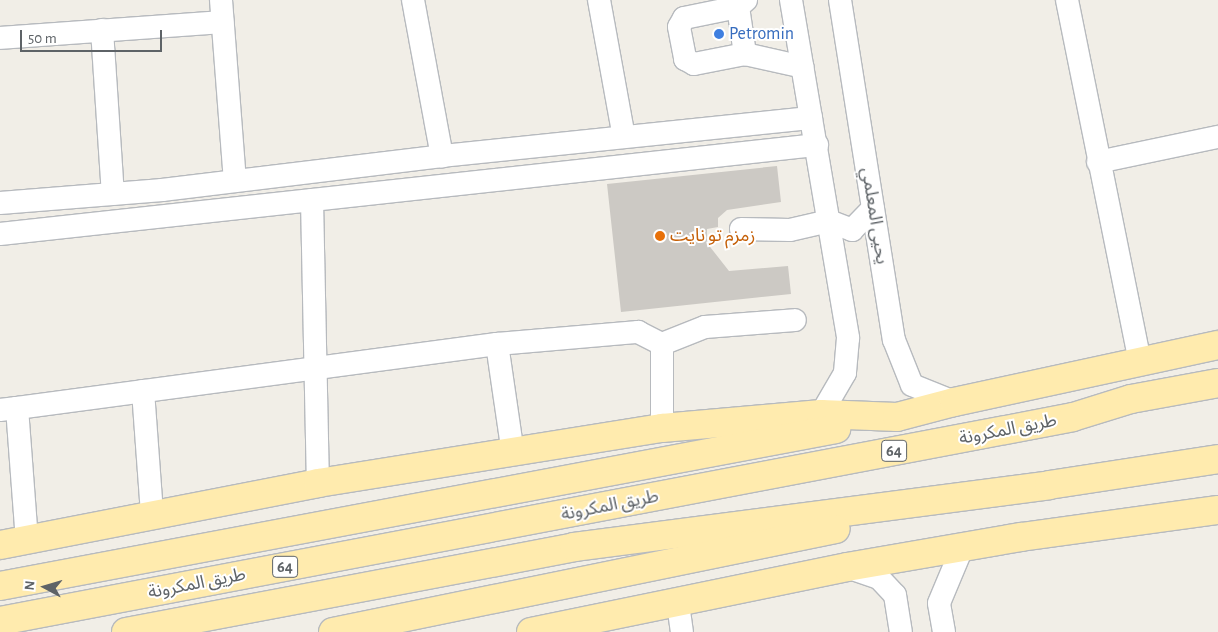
<!DOCTYPE html>
<meta charset="utf-8">
<style>
body{margin:0}
#map{position:relative;width:1218px;height:632px;overflow:hidden;background:#f1eee7;font-family:"Alegreya Sans","Noto Sans Arabic",sans-serif}
div>[style]{position:absolute}
.building>*{inset:0;background:#ccc9c4}
.roads{filter:drop-shadow(1px 0 #b7babe) drop-shadow(-1px 0 #b7babe) drop-shadow(0 1px #b7babe) drop-shadow(0 -1px #b7babe)}
.minor>*{height:22px;margin:-11px;padding:0 11px;transform-origin:11px;border-radius:11px;background:#fff}
.major>*{height:28px;margin:-14px;padding:0 14px;transform-origin:14px;border-radius:14px;background:#ffebae}
.dots>*{width:14px;height:14px;translate:-50% -50%;box-sizing:border-box;border:2px solid #fff;border-radius:50%}
span{translate:-50% -50%;white-space:nowrap;text-align:center;line-height:1.15;-webkit-text-stroke:4px #fff;paint-order:stroke}
.shield-label span{padding:1px 4px;background:#fff;border:1px solid;border-radius:4px;-webkit-text-stroke-width:0}
.shield-label{font-size:16px;color:#5e6367;font-weight:700}
.shop-label{font-size:18px;color:#366cbe}
.left{translate:0 -50%;text-align:left}
.street-label{font-size:18px;color:#5e6367}
.food-label{font-size:18px;color:#c56008}
.north{position:absolute;left:20px;top:562px;width:50px;height:50px;-webkit-text-stroke:4px #fff;paint-order:stroke;rotate:276deg;font-size:14px;font-weight:700;line-height:20px;text-align:center;color:#5e6367}
.north::after{content:'';display:block;margin:auto;width:18px;height:22px;background:#5e6367;clip-path:polygon(50% 0,100% 100%,50% 72%,0 100%)}
.scale{position:absolute;left:20px;top:30px;width:142px;height:22px;box-sizing:border-box;border:2px solid #5e6367;border-top:0;padding-left:6px;font-size:15px;line-height:18px;white-space:nowrap;color:#5e6367;-webkit-text-stroke:4px #fff;paint-order:stroke}
</style>
<div id="map">
<div class="building">
<div style="clip-path:polygon(777px 166px,781px 202px,727px 210px,718px 218px,718px 227px,707px 229px,707px 243px,729px 271px,788px 266px,791px 294px,621px 312px,607px 184px)"></div>
</div>
<div class="roads">
<div class="minor">
<div style="left:221px;top:0;width:181px;rotate:85.6deg"></div>
<div style="left:413px;top:0;width:159px;rotate:79.5deg"></div>
<div style="left:599px;top:0;width:139px;rotate:79.7deg"></div>
<div style="left:746px;top:0;width:11px;rotate:139deg"></div>
<div style="left:738px;top:7px;width:55px;rotate:168.5deg"></div>
<div style="left:684px;top:18px;width:10px;rotate:119deg"></div>
<div style="left:679px;top:27px;width:33px;rotate:79deg"></div>
<div style="left:685px;top:59px;width:10px;rotate:29deg"></div>
<div style="left:694px;top:64px;width:52px;rotate:-11.1deg"></div>
<div style="left:745px;top:54px;width:59px;rotate:12.6deg"></div>
<div style="left:791px;top:0;width:343px;rotate:80.4deg"></div>
<div style="left:848px;top:338px;width:35px;rotate:95deg"></div>
<div style="left:845px;top:373px;width:48px;rotate:120.3deg"></div>
<div style="left:840px;top:0;width:344px;rotate:81deg"></div>
<div style="left:894px;top:340px;width:48px;rotate:68.2deg"></div>
<div style="left:912px;top:385px;width:45px;rotate:22deg"></div>
<div style="left:1067px;top:0;width:368px;rotate:78.6deg"></div>
<div style="left:738px;top:7px;width:48px;rotate:81.5deg"></div>
<div style="left:102px;top:30px;width:164px;rotate:86.2deg"></div>
<div style="left:0;top:38px;width:223px;rotate:-4.1deg"></div>
<div style="left:1098px;top:162px;width:123px;rotate:-11.8deg"></div>
<div style="left:312px;top:200px;width:283px;rotate:88.8deg"></div>
<div style="left:0;top:203px;width:163px;rotate:-4.6deg"></div>
<div style="left:162px;top:190px;width:282px;rotate:-6.9deg"></div>
<div style="left:442px;top:156px;width:371px;rotate:-5.9deg"></div>
<div style="left:741px;top:229px;width:49px;rotate:1.2deg"></div>
<div style="left:790px;top:230px;width:40px;rotate:-13deg"></div>
<div style="left:829px;top:221px;width:25px;rotate:21deg"></div>
<div style="left:852px;top:230px;width:30px;rotate:-46deg"></div>
<div style="left:0;top:234px;width:822px;rotate:-6.22deg"></div>
<div style="left:497px;top:344px;width:111px;rotate:81.7deg"></div>
<div style="left:662px;top:344px;width:46px;rotate:-21.6deg"></div>
<div style="left:705px;top:327px;width:90px;rotate:-4.4deg"></div>
<div style="left:143px;top:391px;width:124px;rotate:85.8deg"></div>
<div style="left:17px;top:408px;width:484px;rotate:-7.6deg"></div>
<div style="left:497px;top:344px;width:142px;rotate:-4.9deg"></div>
<div style="left:638px;top:332px;width:27px;rotate:27deg"></div>
<div style="left:662px;top:344px;width:84px;rotate:90deg"></div>
<div style="left:0;top:410px;width:17px;rotate:-7deg"></div>
<div style="left:17px;top:408px;width:132px;rotate:85.7deg"></div>
<div style="left:847px;top:567px;width:34px;rotate:19deg"></div>
<div style="left:879px;top:578px;width:23px;rotate:47deg"></div>
<div style="left:895px;top:595px;width:37px;rotate:81deg"></div>
<div style="left:678px;top:604px;width:28px;rotate:82deg"></div>
<div style="left:944px;top:632px;width:29px;rotate:-100deg"></div>
<div style="left:939px;top:603px;width:60px;rotate:-67.3deg"></div>
</div>
<div class="major">
<div style="left:0;top:545px;width:324px;rotate:-11deg"></div>
<div style="left:318px;top:483px;width:348px;rotate:-9.1deg"></div>
<div style="left:662px;top:428px;width:160px;rotate:-5deg"></div>
<div style="left:821px;top:414px;width:76px;rotate:2.3deg"></div>
<div style="left:897px;top:417px;width:59px;rotate:-14.7deg"></div>
<div style="left:954px;top:402px;width:270px;rotate:-12.2deg"></div>
<div style="left:0;top:586px;width:851px;rotate:-10.64deg"></div>
<div style="left:0;top:621px;width:1092px;rotate:-10.76deg"></div>
<div style="left:1073px;top:417px;width:61px;rotate:-17.2deg"></div>
<div style="left:1131px;top:399px;width:88px;rotate:-10.4deg"></div>
<div style="left:126px;top:632px;width:456px;rotate:-10.7deg"></div>
<div style="left:574px;top:547px;width:479px;rotate:-7.4deg"></div>
<div style="left:1049px;top:485px;width:171px;rotate:-8.7deg"></div>
<div style="left:333px;top:632px;width:513px;rotate:-11.57deg"></div>
<div style="left:531px;top:632px;width:323px;rotate:-11.6deg"></div>
<div style="left:847px;top:567px;width:177px;rotate:-9.8deg"></div>
<div style="left:1021px;top:537px;width:199px;rotate:-7.8deg"></div>
</div>
</div>
<div class="dots">
<div style="left:719px;top:34px;background:#3f7fe0"></div>
<div style="left:660px;top:236px;background:#e8710a"></div>
</div>
<div class="shield-label">
<span style="left:894px;top:451px">64</span>
<span style="left:285px;top:567px">64</span>
</div>
<div class="shop-label">
<span class="left" style="left:729px;top:34px">Petromin</span>
</div>
<div class="street-label">
<span style="left:874px;top:216px;rotate:81deg">يحيى المعلمي</span>
<span style="left:1008px;top:430px;rotate:-11deg">طريق المكرونة</span>
<span style="left:610px;top:506px;rotate:-11deg">طريق المكرونة</span>
<span style="left:197px;top:584px;rotate:-11deg">طريق المكرونة</span>
</div>
<div class="food-label">
<span class="left" style="left:670px;top:236px">زمزم تو نايت</span>
</div>
<div class="north">N</div>
<div class="scale">50 m</div>
</div>
